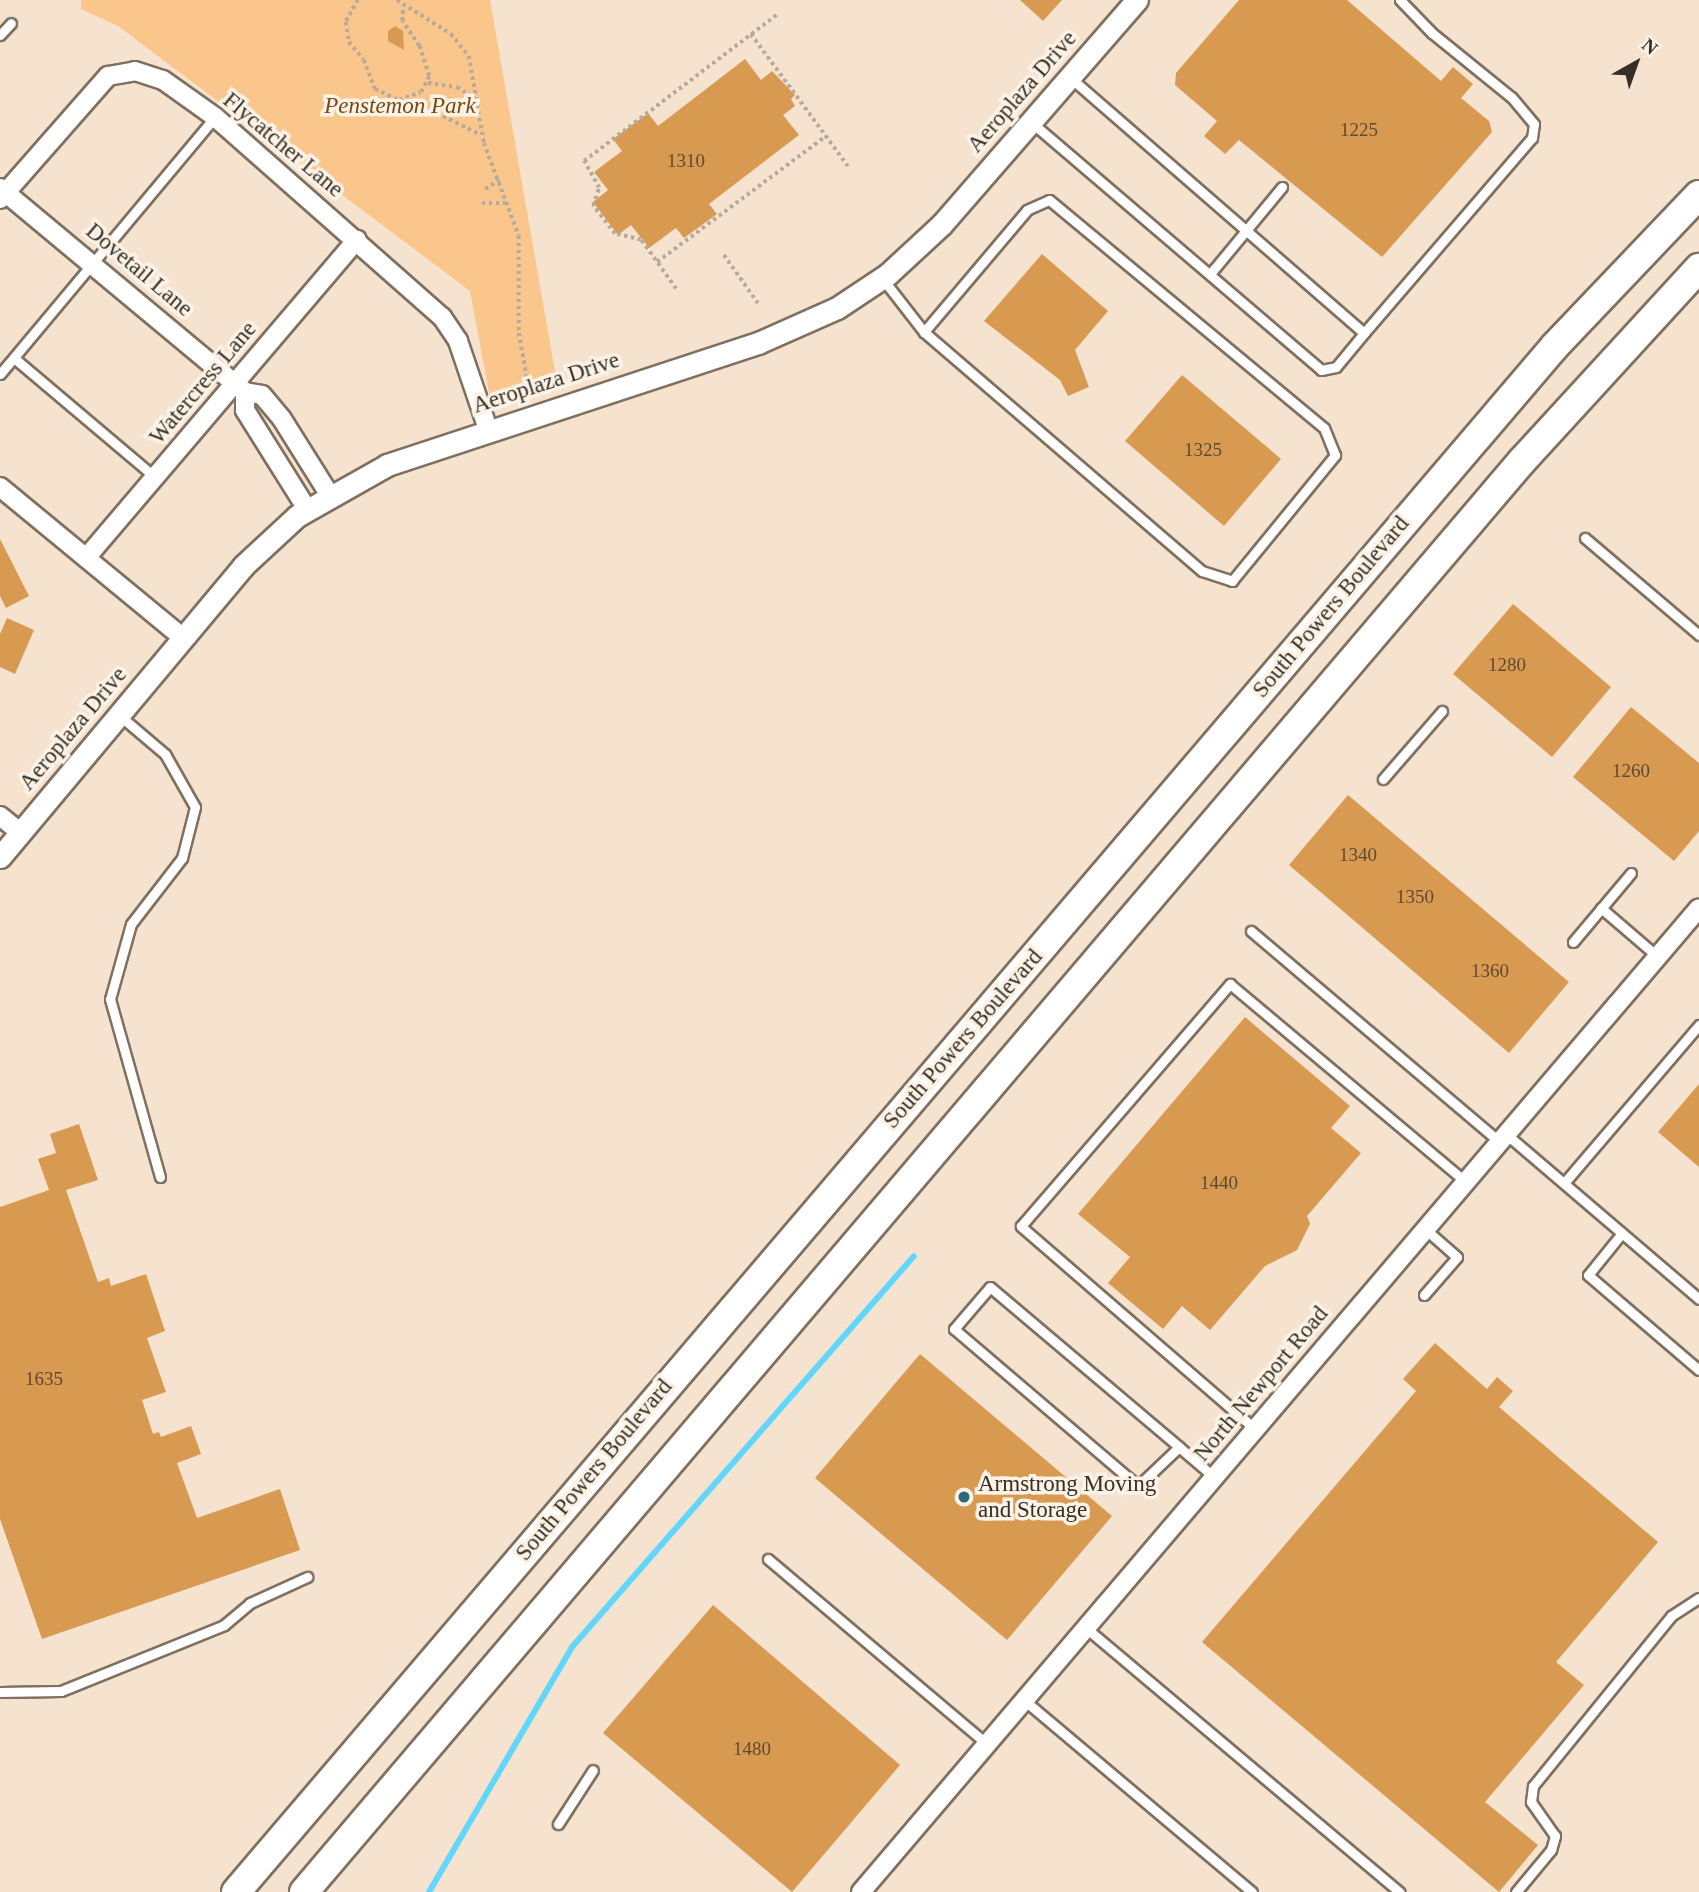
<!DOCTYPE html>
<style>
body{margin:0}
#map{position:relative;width:1699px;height:1892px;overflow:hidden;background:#f5e3d0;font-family:"Times New Roman",serif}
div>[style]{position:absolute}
.green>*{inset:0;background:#fac68c}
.stream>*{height:6px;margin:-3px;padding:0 3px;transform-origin:3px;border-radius:3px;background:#62d7fb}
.building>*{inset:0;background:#d89a51}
.path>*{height:3.5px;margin-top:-1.75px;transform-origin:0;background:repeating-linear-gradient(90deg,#b8aa9b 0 3.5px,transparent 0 7px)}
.roads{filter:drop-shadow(2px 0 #80705f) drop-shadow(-2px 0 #80705f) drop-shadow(0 2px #80705f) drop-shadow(0 -2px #80705f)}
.service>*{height:9px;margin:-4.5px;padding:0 4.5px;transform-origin:4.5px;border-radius:4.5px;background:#fff}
.minor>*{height:18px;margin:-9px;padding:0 9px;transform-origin:9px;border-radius:9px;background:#fff}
.tertiary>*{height:21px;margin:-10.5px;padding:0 10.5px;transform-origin:10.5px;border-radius:10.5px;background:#fff}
.trunk>*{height:28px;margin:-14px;padding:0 14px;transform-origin:14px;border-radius:14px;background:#fff}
.dots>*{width:19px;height:19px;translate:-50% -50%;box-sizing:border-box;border:4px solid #fcf2e6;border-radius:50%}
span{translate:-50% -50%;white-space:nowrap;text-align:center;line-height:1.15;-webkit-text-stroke:7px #fcf2e6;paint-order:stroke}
.number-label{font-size:19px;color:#5e4a32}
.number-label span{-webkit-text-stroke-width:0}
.street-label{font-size:23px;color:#352f27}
.park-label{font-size:23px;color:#734a13;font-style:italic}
.poi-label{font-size:23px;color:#352f27}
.left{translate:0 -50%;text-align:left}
.north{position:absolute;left:1601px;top:28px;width:70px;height:70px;-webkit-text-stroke:5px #fcf2e6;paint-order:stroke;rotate:40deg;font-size:19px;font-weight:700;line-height:28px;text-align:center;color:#352f27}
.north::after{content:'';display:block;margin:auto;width:24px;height:32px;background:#352f27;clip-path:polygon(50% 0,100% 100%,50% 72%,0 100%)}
</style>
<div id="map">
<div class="green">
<div style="clip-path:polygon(81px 0,490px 0,557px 383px,491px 403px,470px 291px,118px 26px,81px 9px)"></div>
</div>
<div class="stream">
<div style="left:429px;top:1892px;width:284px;rotate:-59.7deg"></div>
<div style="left:572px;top:1647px;width:519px;rotate:-48.82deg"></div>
</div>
<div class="building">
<div style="clip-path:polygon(1020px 0,1062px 0,1043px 21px)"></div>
<div style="clip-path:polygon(1239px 0,1347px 0,1441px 81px,1453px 67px,1473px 84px,1461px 98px,1489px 121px,1492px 132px,1382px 257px,1239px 140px,1225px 154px,1204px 136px,1217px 121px,1175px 85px,1176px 73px)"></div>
<div style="clip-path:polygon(395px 26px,403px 31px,404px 50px,388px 41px,388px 31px)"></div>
<div style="clip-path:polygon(745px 59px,761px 80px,772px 71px,795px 95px,791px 99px,795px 106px,783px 115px,799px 135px,709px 204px,717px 214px,684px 238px,676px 228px,649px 248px,631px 225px,618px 235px,593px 202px,608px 190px,594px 172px,622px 151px,613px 139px,648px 113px,658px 126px)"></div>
<div style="clip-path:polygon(1042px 254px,1108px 311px,1075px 350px,1089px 387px,1068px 396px,1060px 380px,984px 321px)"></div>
<div style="clip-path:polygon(1182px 375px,1281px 459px,1224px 526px,1125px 441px)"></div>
<div style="clip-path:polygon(0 539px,29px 596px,6px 608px,0 596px)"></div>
<div style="clip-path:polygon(1513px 604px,1611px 687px,1552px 757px,1453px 674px)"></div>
<div style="clip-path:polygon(7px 618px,34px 630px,15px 674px,0 667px,0 634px)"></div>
<div style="clip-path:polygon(1631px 707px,1699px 763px,1699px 831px,1674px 861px,1573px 777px)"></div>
<div style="clip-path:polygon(1348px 795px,1569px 982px,1509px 1053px,1289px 865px)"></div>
<div style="clip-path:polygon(1245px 1017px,1350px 1106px,1331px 1128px,1361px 1153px,1307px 1216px,1310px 1224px,1297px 1250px,1265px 1266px,1210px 1330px,1182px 1306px,1163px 1329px,1108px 1283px,1130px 1257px,1078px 1214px)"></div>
<div style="clip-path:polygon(1699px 1084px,1699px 1167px,1658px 1132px)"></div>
<div style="clip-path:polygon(79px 1124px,98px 1180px,66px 1190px,98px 1282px,109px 1278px,111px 1286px,146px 1274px,165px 1331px,147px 1338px,166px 1392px,142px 1400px,153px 1434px,159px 1432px,161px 1437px,191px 1426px,201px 1454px,177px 1463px,197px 1518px,280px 1489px,300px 1550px,42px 1639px,0 1519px,0 1207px,49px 1190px,38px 1159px,56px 1153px,50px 1134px)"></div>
<div style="clip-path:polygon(1435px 1343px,1487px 1389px,1497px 1377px,1513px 1391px,1499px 1407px,1658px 1542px,1556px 1662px,1584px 1685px,1485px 1802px,1538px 1845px,1499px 1892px,1202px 1642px,1416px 1391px,1403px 1379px)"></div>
<div style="clip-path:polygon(920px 1354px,1112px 1516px,1007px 1640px,815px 1478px)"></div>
<div style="clip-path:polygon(713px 1605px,900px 1765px,792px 1892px,603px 1733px)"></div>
</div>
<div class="path">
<div style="left:358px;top:0;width:25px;rotate:119deg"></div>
<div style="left:346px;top:22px;width:20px;rotate:81deg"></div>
<div style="left:349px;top:42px;width:23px;rotate:50deg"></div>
<div style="left:364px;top:60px;width:31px;rotate:69deg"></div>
<div style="left:375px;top:89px;width:26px;rotate:25deg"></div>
<div style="left:399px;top:100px;width:23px;rotate:-20deg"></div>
<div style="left:421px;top:92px;width:18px;rotate:-63deg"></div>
<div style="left:429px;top:76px;width:32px;rotate:-108deg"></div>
<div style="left:419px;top:46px;width:30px;rotate:-124deg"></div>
<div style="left:402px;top:21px;width:14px;rotate:-86deg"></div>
<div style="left:397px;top:0;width:64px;rotate:32.2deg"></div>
<div style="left:451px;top:34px;width:28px;rotate:51deg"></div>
<div style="left:469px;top:56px;width:88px;rotate:80.2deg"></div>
<div style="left:484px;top:143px;width:99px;rotate:69.4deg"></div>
<div style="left:519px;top:236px;width:97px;rotate:90deg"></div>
<div style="left:519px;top:333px;width:51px;rotate:79.8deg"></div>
<div style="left:751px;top:34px;width:164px;rotate:53.7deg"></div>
<div style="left:428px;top:83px;width:29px;rotate:8deg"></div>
<div style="left:457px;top:87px;width:24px;rotate:33deg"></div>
<div style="left:443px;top:116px;width:42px;rotate:26.6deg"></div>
<div style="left:485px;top:189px;width:17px;rotate:-33deg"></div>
<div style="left:482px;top:203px;width:26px"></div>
<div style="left:724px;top:255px;width:59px;rotate:54.7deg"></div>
<div style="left:657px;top:262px;width:211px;rotate:-36.7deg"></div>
<div style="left:676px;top:289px;width:60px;rotate:-125.5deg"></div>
<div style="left:641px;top:240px;width:27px;rotate:-167deg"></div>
<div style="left:615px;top:234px;width:36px;rotate:-128deg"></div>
<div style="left:593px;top:206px;width:19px;rotate:-72deg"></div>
<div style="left:599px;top:188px;width:31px;rotate:-119deg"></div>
<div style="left:584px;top:161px;width:243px;rotate:-37.2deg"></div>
</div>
<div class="roads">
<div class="service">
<div style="left:0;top:35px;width:16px;rotate:-47deg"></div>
<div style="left:1031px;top:122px;width:382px;rotate:40.5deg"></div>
<div style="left:1321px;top:370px;width:15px;rotate:-11deg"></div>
<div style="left:1336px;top:367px;width:44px;rotate:-50.5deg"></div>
<div style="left:1364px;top:333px;width:390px;rotate:-139deg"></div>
<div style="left:1210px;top:274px;width:113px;rotate:-50.4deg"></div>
<div style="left:882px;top:278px;width:68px;rotate:52.1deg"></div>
<div style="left:924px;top:332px;width:367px;rotate:40.7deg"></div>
<div style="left:1202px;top:571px;width:32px;rotate:18deg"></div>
<div style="left:1232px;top:581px;width:163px;rotate:-50.7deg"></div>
<div style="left:1335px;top:455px;width:29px;rotate:-112deg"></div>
<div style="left:1324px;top:428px;width:357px;rotate:-140.3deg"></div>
<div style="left:1049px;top:200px;width:24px;rotate:156deg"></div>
<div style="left:1027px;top:210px;width:160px;rotate:130.2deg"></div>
<div style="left:1364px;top:333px;width:257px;rotate:-49.3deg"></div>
<div style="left:1532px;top:138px;width:14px;rotate:-82deg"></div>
<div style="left:1534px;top:124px;width:35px;rotate:-130deg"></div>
<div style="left:1511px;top:97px;width:102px;rotate:-141deg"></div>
<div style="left:1432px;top:33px;width:46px;rotate:-134.1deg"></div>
<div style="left:14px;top:358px;width:185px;rotate:40.2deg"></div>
<div style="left:0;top:374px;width:335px;rotate:-50.1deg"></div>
<div style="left:1585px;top:538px;width:150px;rotate:40.4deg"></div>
<div style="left:119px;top:715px;width:60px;rotate:40.3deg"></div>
<div style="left:165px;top:754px;width:61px;rotate:60.5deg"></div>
<div style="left:195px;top:807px;width:53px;rotate:104.3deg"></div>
<div style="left:182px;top:858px;width:83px;rotate:127.7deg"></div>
<div style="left:131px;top:924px;width:78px;rotate:105.6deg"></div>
<div style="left:110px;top:999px;width:185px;rotate:74.3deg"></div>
<div style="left:1383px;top:779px;width:90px;rotate:-49.1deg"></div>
<div style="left:1601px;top:908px;width:75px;rotate:40.7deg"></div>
<div style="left:1251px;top:931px;width:326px;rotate:40.3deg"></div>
<div style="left:1573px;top:942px;width:90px;rotate:-50deg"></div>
<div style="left:1506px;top:1134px;width:254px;rotate:40.5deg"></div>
<div style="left:1564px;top:1183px;width:208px;rotate:-49.5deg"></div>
<div style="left:1622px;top:1233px;width:54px;rotate:129deg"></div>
<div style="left:1588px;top:1275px;width:146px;rotate:40.6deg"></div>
<div style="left:1424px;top:1295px;width:50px;rotate:-49deg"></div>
<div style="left:1457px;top:1257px;width:43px;rotate:-138.8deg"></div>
<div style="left:1255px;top:1429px;width:310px;rotate:-139.1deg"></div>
<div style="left:1021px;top:1226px;width:320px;rotate:-49.2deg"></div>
<div style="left:1230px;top:984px;width:308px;rotate:40deg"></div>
<div style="left:1179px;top:1447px;width:57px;rotate:136.4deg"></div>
<div style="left:1138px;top:1486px;width:242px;rotate:-139.5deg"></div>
<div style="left:954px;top:1329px;width:55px;rotate:-49.4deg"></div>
<div style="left:990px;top:1287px;width:248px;rotate:40.2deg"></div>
<div style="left:1179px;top:1447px;width:46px;rotate:40.6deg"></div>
<div style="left:768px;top:1559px;width:287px;rotate:40.2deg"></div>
<div style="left:1086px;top:1628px;width:410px;rotate:40.1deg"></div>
<div style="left:0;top:1692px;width:61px;rotate:-0.9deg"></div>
<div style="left:61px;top:1691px;width:176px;rotate:-22deg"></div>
<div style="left:224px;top:1625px;width:34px;rotate:-40deg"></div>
<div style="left:250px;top:1603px;width:63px;rotate:-24.5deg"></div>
<div style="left:1024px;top:1700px;width:298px;rotate:40.1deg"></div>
<div style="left:558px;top:1824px;width:64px;rotate:-57.1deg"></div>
<div style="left:1516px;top:1892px;width:55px;rotate:-50.2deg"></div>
<div style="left:1551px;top:1850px;width:15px;rotate:-74deg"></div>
<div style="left:1555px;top:1836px;width:42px;rotate:-125.2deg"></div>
<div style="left:1531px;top:1802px;width:16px;rotate:-83deg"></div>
<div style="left:1533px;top:1786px;width:219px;rotate:-50.9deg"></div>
<div style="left:1671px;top:1616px;width:33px;rotate:-33deg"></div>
</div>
<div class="minor">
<div style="left:0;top:188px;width:319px;rotate:39.8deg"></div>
<div style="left:0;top:199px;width:164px;rotate:-48.7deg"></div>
<div style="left:108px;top:76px;width:27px;rotate:-10deg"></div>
<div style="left:135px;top:71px;width:29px;rotate:18deg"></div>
<div style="left:163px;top:80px;width:64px;rotate:35.4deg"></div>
<div style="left:215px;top:117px;width:303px;rotate:41.4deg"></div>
<div style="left:442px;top:317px;width:29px;rotate:56deg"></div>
<div style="left:458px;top:341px;width:93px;rotate:71.2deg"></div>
<div style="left:0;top:487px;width:237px;rotate:39.5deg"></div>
<div style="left:307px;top:509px;width:117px;rotate:-122.1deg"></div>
<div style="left:245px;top:410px;width:18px;rotate:-90deg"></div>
<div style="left:245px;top:392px;width:17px;rotate:10deg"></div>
<div style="left:262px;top:395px;width:31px;rotate:50deg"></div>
<div style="left:282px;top:419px;width:89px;rotate:57.9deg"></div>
<div style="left:86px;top:558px;width:418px;rotate:-49.6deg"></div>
<div style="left:0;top:816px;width:27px;rotate:39deg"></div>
<div style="left:861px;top:1892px;width:1292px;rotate:-49.58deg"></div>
</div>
<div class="tertiary">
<div style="left:0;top:857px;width:379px;rotate:-50.1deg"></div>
<div style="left:243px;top:566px;width:74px;rotate:-42.8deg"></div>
<div style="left:297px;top:516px;width:103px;rotate:-29.5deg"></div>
<div style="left:387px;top:465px;width:391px;rotate:-18.2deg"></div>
<div style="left:758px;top:343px;width:86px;rotate:-23.9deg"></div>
<div style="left:837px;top:308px;width:61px;rotate:-33.7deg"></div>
<div style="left:888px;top:274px;width:74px;rotate:-42.8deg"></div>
<div style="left:942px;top:224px;width:297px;rotate:-49deg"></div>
</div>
<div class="trunk">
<div style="left:236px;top:1892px;width:2031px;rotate:-49.53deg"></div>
<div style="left:1554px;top:347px;width:210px;rotate:-46.4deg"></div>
<div style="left:304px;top:1892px;width:1879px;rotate:-49.6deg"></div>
<div style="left:1522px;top:461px;width:262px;rotate:-47.5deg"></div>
</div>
</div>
<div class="dots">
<div style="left:964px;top:1497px;background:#296a7d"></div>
</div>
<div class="number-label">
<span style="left:1359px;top:130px">1225</span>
<span style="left:686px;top:161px">1310</span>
<span style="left:1203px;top:450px">1325</span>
<span style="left:1507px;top:665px">1280</span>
<span style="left:1631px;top:771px">1260</span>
<span style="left:1358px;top:855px">1340</span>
<span style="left:1415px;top:897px">1350</span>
<span style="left:1490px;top:971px">1360</span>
<span style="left:1219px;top:1183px">1440</span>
<span style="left:44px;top:1379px">1635</span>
<span style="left:752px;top:1749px">1480</span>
</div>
<div class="street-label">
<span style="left:1022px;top:92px;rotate:-49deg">Aeroplaza Drive</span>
<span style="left:283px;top:145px;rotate:40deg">Flycatcher Lane</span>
<span style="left:139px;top:270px;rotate:40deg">Dovetail Lane</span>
<span style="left:203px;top:383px;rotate:-50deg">Watercress Lane</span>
<span style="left:546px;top:383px;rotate:-18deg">Aeroplaza Drive</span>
<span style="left:1331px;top:607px;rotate:-50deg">South Powers Boulevard</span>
<span style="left:73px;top:729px;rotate:-50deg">Aeroplaza Drive</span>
<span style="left:963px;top:1039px;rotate:-49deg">South Powers Boulevard</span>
<span style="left:1261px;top:1384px;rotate:-50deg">North Newport Road</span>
<span style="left:594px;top:1470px;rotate:-50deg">South Powers Boulevard</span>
</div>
<div class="park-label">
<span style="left:400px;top:106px">Penstemon Park</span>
</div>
<div class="poi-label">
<span class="left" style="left:978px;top:1497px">Armstrong Moving<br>and Storage</span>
</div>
<div class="north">N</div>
</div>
